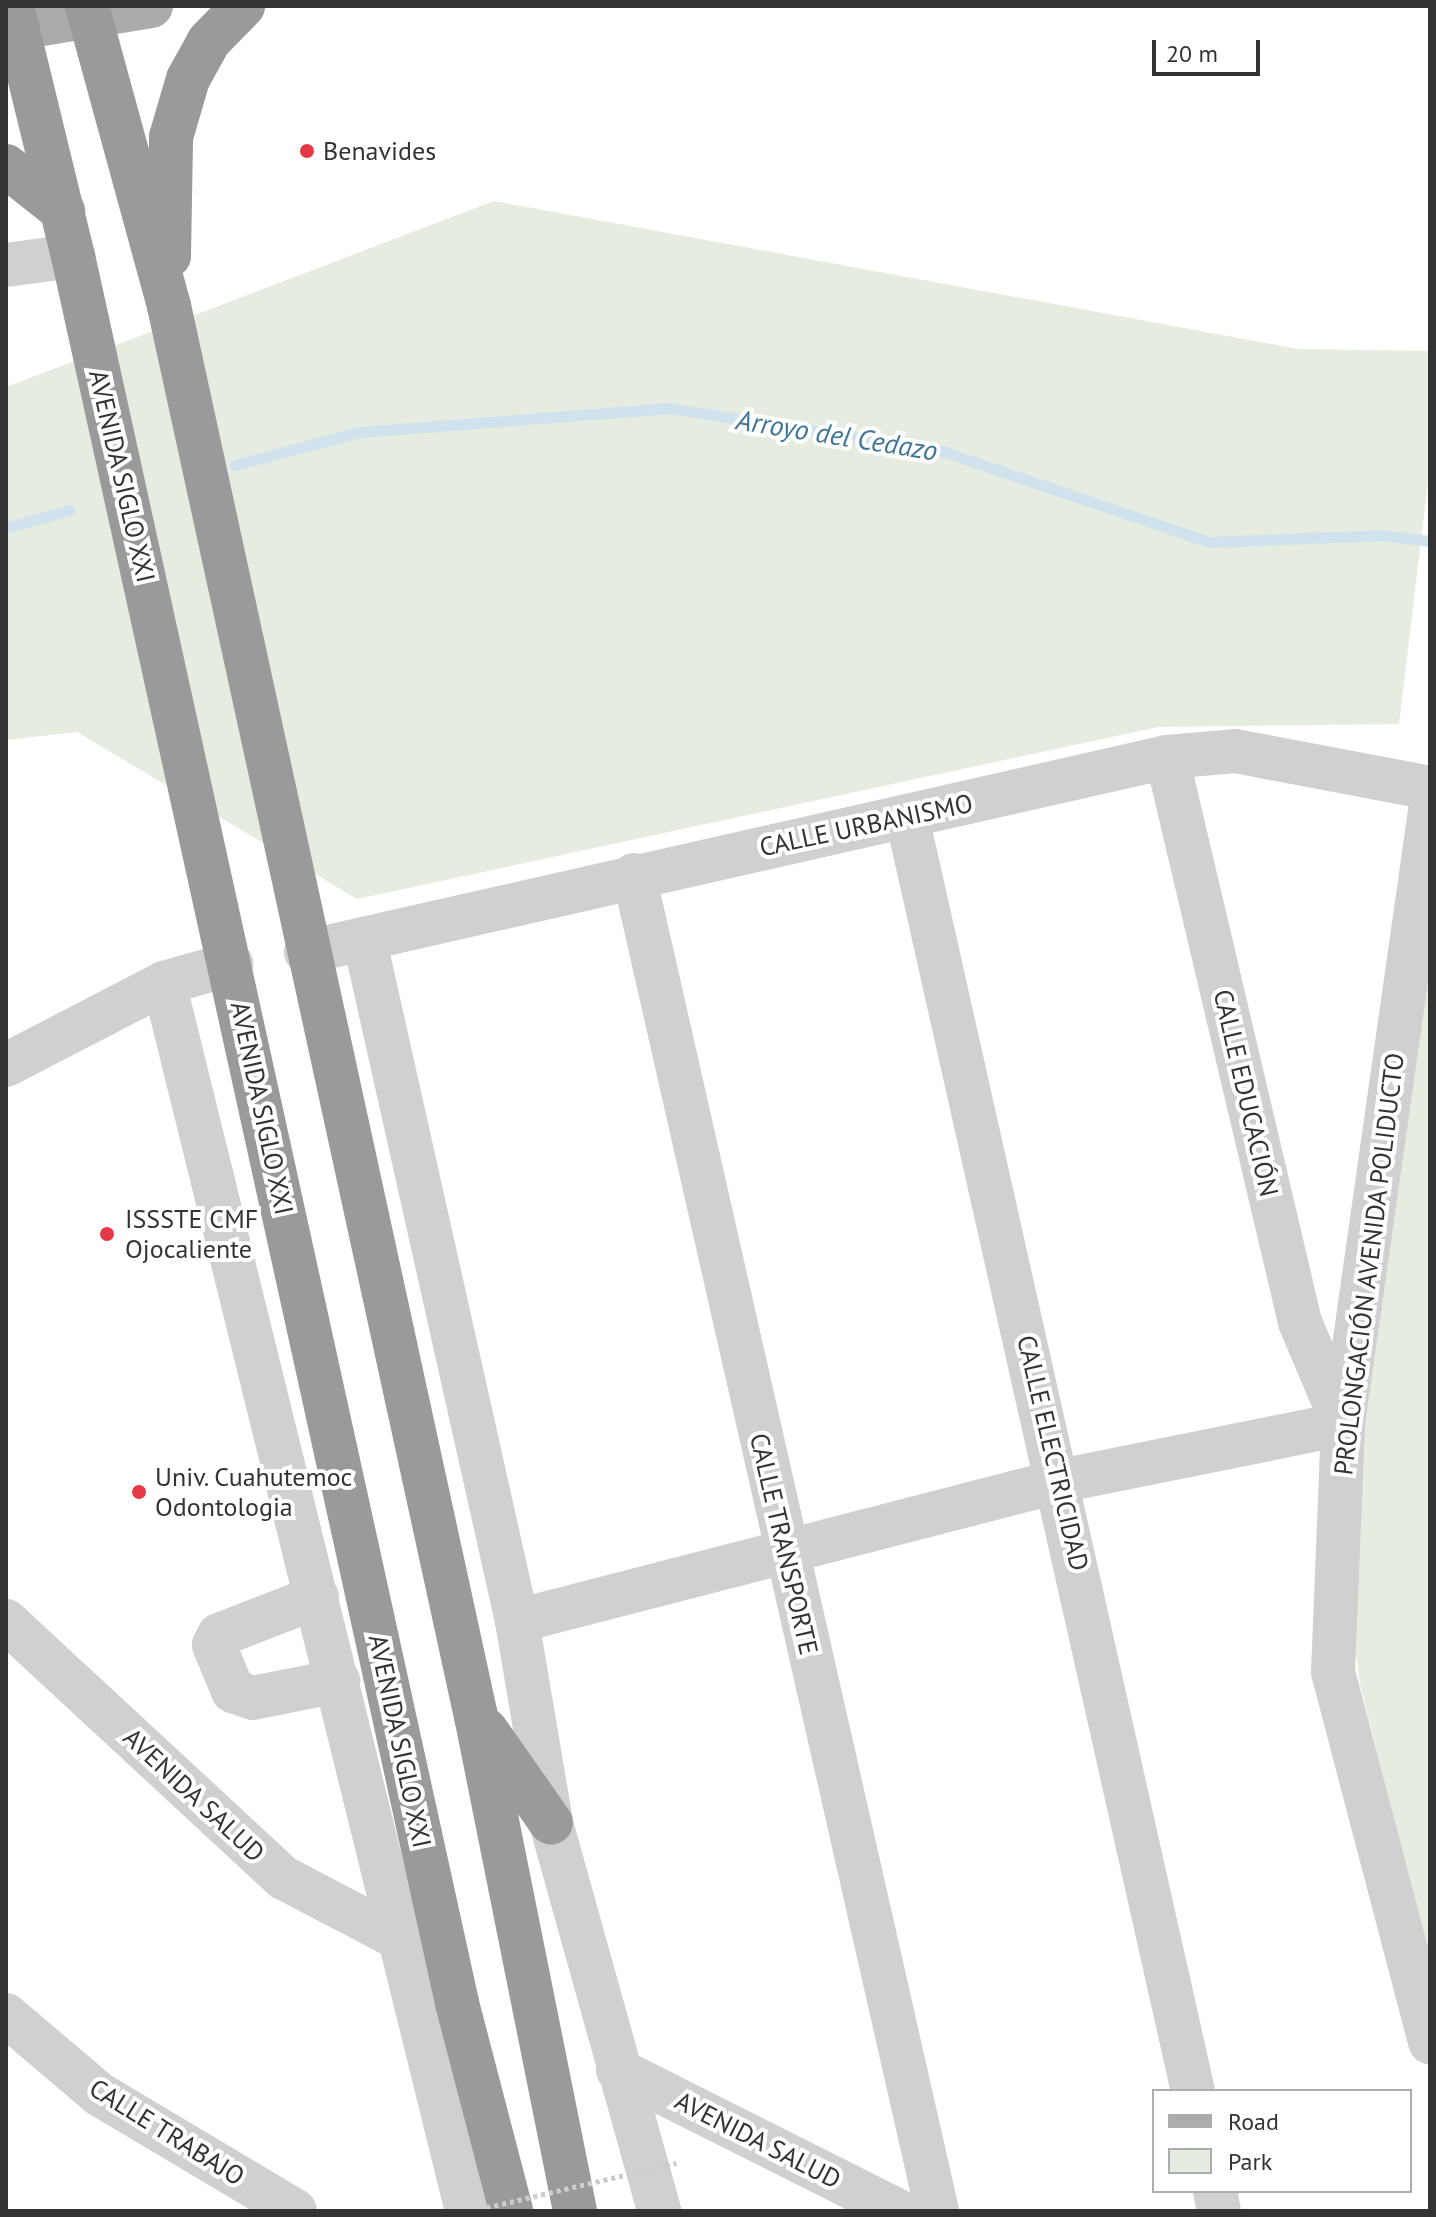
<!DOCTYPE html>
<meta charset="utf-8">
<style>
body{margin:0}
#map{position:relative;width:1436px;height:2217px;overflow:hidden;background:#fff;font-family:"PT Sans",sans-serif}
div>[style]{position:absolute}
.green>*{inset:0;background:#e6ecdf}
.stream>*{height:11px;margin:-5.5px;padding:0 5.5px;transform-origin:5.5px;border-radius:5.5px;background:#cfe2ee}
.minor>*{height:44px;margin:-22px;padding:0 22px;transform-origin:22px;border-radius:22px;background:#d0d0d0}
.major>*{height:44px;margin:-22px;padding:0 22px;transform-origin:22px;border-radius:22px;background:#ababab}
.highway>*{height:44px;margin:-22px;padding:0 22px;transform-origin:22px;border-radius:22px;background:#9a9a9a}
.path-bridge>*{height:5px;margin-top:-2.5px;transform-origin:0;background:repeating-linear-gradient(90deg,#cdcdcd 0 4px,transparent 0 8px)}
.dots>*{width:22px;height:22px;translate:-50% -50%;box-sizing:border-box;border:4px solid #fff;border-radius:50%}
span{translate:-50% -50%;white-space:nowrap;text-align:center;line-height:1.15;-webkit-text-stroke:8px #fff;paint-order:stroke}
.poi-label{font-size:26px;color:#333}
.left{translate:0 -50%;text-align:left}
.street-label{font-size:26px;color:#333}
.water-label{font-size:28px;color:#3f7597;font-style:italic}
.frame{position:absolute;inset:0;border:8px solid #333;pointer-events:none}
.legend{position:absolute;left:1152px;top:2089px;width:260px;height:104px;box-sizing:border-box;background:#fff;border:2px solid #adadad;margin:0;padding:10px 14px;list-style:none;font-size:24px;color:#333}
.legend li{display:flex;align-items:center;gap:16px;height:40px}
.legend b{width:40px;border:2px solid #adadad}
.scale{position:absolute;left:1152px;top:40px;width:108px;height:36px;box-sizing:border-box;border:4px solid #333;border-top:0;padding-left:10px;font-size:24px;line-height:28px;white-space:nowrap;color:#333;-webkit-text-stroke:6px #fff;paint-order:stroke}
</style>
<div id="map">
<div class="green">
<div style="clip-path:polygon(494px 201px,1298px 349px,1430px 351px,1430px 465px,1399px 724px,1158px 727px,357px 899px,77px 732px,6px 740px,6px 387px)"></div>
<div style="clip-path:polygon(1430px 947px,1430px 1963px,1360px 1684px,1352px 1622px,1365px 1387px)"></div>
</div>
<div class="stream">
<div style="left:235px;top:465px;width:128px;rotate:-14.9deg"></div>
<div style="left:359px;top:432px;width:312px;rotate:-4.4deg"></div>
<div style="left:670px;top:408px;width:275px;rotate:9deg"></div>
<div style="left:942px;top:451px;width:283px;rotate:18.8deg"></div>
<div style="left:1210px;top:542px;width:171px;rotate:-2.3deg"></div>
<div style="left:1381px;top:535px;width:49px;rotate:7deg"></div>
<div style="left:6px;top:528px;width:66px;rotate:-15.9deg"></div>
</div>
<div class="minor">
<div style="left:6px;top:265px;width:68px;rotate:-7.7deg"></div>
<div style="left:1430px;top:811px;width:619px;rotate:98.08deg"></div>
<div style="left:1343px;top:1424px;width:248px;rotate:92.3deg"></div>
<div style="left:1333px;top:1672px;width:383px;rotate:75.3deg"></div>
<div style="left:907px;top:817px;width:1306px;rotate:77.35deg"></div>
<div style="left:634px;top:875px;width:1370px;rotate:77.22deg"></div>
<div style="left:365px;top:942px;width:696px;rotate:77.38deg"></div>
<div style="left:517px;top:1621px;width:205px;rotate:80.4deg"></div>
<div style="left:551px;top:1823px;width:403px;rotate:74.4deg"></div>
<div style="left:306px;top:952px;width:883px;rotate:-12.76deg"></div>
<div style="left:1167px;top:757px;width:68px;rotate:-5deg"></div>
<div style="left:1235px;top:751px;width:198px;rotate:10.7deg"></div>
<div style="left:164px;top:983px;width:1265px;rotate:76.14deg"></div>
<div style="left:6px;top:1065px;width:178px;rotate:-27.4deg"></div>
<div style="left:164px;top:983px;width:70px;rotate:-15.8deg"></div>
<div style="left:317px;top:1597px;width:105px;rotate:158.8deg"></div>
<div style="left:219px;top:1635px;width:11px;rotate:117deg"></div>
<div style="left:214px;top:1645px;width:50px;rotate:67.6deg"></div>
<div style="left:233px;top:1691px;width:21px;rotate:19deg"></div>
<div style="left:253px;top:1698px;width:87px;rotate:-11.3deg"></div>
<div style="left:6px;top:1621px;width:379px;rotate:42.8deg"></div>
<div style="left:284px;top:1878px;width:133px;rotate:27.7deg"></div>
<div style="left:517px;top:1621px;width:561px;rotate:-14.46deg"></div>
<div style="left:1060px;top:1481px;width:289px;rotate:-11.4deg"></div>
<div style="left:1343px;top:1424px;width:111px;rotate:-112.9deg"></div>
<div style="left:1300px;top:1322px;width:580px;rotate:-103.25deg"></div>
<div style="left:6px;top:2015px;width:122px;rotate:40.3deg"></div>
<div style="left:99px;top:2094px;width:228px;rotate:30.8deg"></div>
<div style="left:618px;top:2070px;width:313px;rotate:26.7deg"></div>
<div style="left:1215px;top:2191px;width:20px;rotate:79deg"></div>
</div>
<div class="major">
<div style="left:6px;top:30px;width:147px;rotate:-9.4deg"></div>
</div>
<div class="highway">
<div style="left:12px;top:6px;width:257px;rotate:76.3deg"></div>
<div style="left:73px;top:256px;width:1789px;rotate:77.6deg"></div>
<div style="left:457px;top:2003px;width:215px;rotate:75.4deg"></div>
<div style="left:87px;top:6px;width:311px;rotate:74.7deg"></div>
<div style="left:169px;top:306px;width:1443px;rotate:77.72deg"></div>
<div style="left:476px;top:1716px;width:505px;rotate:78.69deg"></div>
<div style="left:6px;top:166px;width:73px;rotate:38.3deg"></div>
<div style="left:169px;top:256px;width:119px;rotate:-89deg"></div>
<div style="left:171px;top:137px;width:60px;rotate:-73.7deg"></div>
<div style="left:188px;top:79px;width:43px;rotate:-61.1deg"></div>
<div style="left:209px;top:41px;width:49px;rotate:-45.8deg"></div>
<div style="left:486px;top:1730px;width:113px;rotate:55deg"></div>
</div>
<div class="path-bridge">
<div style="left:471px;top:2211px;width:211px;rotate:-13.2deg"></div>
</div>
<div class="dots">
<div style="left:307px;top:151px;background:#e63946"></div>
<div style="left:107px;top:1234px;background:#e63946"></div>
<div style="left:139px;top:1492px;background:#e63946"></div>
</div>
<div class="poi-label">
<span class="left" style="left:323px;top:151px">Benavides</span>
<span class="left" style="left:125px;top:1234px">ISSSTE CMF<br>Ojocaliente</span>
<span class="left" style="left:155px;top:1492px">Univ. Cuahutemoc<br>Odontologia</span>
</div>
<div class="street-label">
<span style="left:122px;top:476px;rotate:77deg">AVENIDA SIGLO XXI</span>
<span style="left:866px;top:825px;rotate:-12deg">CALLE URBANISMO</span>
<span style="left:1246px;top:1093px;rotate:77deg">CALLE EDUCACIÓN</span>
<span style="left:262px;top:1108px;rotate:78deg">AVENIDA SIGLO XXI</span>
<span style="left:1369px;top:1264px;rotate:-83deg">PROLONGACIÓN AVENIDA POLIDUCTO</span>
<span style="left:1053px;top:1453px;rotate:77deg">CALLE ELECTRICIDAD</span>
<span style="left:784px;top:1544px;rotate:77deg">CALLE TRANSPORTE</span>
<span style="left:400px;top:1741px;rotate:78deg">AVENIDA SIGLO XXI</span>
<span style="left:194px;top:1795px;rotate:43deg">AVENIDA SALUD</span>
<span style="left:167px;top:2132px;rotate:32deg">CALLE TRABAJO</span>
<span style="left:758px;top:2140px;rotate:27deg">AVENIDA SALUD</span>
</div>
<div class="water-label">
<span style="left:837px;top:435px;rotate:9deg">Arroyo del Cedazo</span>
</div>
<div class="frame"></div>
<ul class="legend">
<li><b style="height:10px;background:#ababab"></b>Road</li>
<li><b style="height:22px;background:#e6ecdf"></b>Park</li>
</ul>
<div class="scale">20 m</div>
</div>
